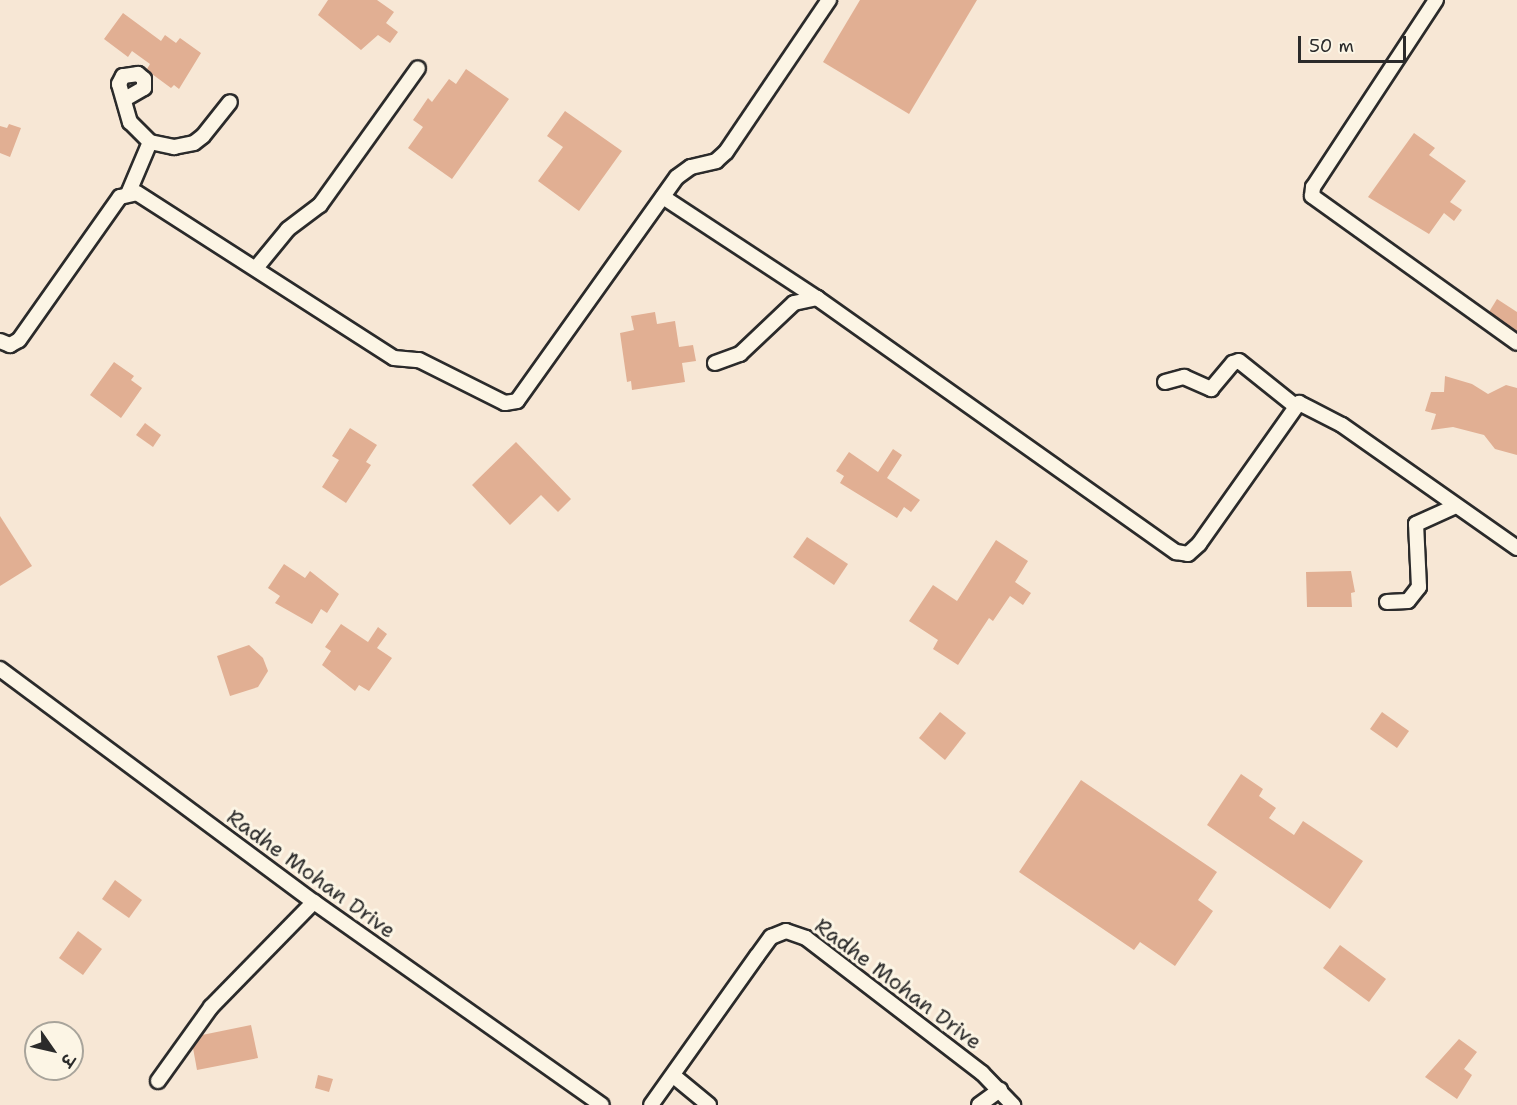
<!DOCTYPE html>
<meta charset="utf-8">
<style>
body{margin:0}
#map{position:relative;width:1517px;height:1105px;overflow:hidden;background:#f7e7d5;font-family:"Shantell Sans","Playpen Sans Deva",sans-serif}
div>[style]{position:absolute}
.building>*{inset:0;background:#e1af93}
.roads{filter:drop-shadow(2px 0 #2b2b2b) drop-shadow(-2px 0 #2b2b2b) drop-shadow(0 2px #2b2b2b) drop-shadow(0 -2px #2b2b2b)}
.street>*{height:14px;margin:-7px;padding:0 7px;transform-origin:7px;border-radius:7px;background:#fcf5e5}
span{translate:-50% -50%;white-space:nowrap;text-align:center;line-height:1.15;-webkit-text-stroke:6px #fcf5e5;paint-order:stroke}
.street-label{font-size:21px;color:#2b2b2b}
.north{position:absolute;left:24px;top:1021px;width:60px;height:60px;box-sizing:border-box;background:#fcf5e5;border:2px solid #a8a49b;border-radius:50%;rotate:124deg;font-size:16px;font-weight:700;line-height:24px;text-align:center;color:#2b2b2b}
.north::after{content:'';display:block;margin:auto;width:21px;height:27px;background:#2b2b2b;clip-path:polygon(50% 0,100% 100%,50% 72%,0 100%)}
.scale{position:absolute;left:1298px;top:36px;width:108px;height:27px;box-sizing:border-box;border:3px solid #2b2b2b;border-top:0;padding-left:8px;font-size:18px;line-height:21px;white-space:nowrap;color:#2b2b2b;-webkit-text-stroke:4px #fcf5e5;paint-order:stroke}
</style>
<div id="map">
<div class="building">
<div style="clip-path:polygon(328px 0,377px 0,394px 12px,386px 23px,398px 32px,390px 43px,378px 35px,361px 50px,318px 15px)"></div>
<div style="clip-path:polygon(860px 0,977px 0,909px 114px,823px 62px)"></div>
<div style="clip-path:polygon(123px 13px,161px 41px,165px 35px,176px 43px,180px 38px,201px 53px,179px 89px,174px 85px,171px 88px,152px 74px,147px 69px,150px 64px,132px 51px,128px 57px,104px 39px)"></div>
<div style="clip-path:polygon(466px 69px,509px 99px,452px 179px,408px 148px,423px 127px,413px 120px,428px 98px,432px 102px,449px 79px,456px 84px)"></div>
<div style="clip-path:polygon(565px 111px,622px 151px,579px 211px,538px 181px,563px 147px,547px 136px)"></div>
<div style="clip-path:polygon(9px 124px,21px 128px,10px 157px,0 153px,0 126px,7px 128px)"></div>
<div style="clip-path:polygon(1414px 133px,1435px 148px,1429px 155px,1466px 181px,1450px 202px,1462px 210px,1454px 221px,1444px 213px,1429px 234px,1368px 197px)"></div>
<div style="clip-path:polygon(1497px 299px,1517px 312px,1517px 332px,1489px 312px)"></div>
<div style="clip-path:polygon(655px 312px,657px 324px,675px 321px,679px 347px,693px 345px,696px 361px,682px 363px,685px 382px,632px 390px,631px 381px,627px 382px,620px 333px,634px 330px,631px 316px)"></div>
<div style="clip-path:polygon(114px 362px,134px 376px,131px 380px,142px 388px,121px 418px,90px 395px)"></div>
<div style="clip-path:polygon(1445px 376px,1472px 384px,1488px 394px,1506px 385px,1517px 388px,1517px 455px,1495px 449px,1484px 435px,1453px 427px,1431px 430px,1436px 414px,1425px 411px,1431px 392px,1444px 392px)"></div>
<div style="clip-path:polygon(145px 423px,161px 435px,153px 447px,136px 435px)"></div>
<div style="clip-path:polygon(350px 428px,377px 445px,366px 462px,371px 465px,346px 503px,322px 487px,339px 460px,332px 456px)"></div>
<div style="clip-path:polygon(516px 442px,571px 499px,558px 512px,541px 495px,510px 525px,472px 485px)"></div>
<div style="clip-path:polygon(893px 449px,902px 455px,887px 478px,920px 500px,911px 512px,904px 507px,897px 518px,840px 483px,844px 476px,836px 471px,849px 452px,878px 472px)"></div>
<div style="clip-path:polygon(0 516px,32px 566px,0 586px)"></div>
<div style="clip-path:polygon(807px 537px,848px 564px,834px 585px,793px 557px)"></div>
<div style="clip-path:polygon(996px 540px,1028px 561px,1015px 582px,1031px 593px,1023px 605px,1010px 596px,993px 621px,989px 618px,958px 665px,933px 649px,938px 640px,909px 621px,933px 585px,957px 601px)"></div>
<div style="clip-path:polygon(284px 564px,305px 578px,310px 571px,339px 594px,327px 613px,321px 609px,312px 624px,275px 603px,280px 596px,268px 588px)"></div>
<div style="clip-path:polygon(1351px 571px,1355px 592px,1351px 593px,1352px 607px,1307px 607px,1306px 572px)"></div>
<div style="clip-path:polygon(341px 624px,368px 642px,378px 627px,387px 634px,377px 648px,392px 658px,369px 691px,359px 685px,355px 691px,322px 665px,331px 651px,325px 647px)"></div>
<div style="clip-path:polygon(249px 645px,263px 658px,268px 671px,258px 687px,230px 696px,217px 656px)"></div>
<div style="clip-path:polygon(940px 712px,966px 733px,945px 760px,919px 738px)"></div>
<div style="clip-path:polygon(1382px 712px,1409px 731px,1397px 748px,1370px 729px)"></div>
<div style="clip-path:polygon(1241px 774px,1263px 789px,1259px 796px,1276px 808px,1269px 818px,1294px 835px,1303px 821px,1363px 861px,1330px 909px,1207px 825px)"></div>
<div style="clip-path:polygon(1081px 780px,1217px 872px,1198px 900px,1213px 911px,1175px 966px,1140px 942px,1134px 950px,1019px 872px)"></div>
<div style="clip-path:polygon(115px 880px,142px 900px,129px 918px,102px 899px)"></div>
<div style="clip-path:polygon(78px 931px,102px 949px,83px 975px,59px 958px)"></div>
<div style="clip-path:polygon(1340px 945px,1386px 979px,1369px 1002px,1323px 968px)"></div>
<div style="clip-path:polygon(251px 1025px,258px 1058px,197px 1070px,193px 1048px,202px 1035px)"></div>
<div style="clip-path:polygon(1459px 1039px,1477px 1052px,1464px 1069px,1472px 1075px,1457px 1099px,1425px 1077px)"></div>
<div style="clip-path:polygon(318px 1075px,333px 1079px,329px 1092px,315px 1088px)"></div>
</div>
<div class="roads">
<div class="street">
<div style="left:1436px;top:0;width:224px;rotate:123.3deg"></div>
<div style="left:1313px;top:187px;width:9px;rotate:96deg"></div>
<div style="left:1312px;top:196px;width:252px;rotate:35.6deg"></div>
<div style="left:125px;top:99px;width:22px;rotate:-30deg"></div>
<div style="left:144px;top:88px;width:9px;rotate:-90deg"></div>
<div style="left:144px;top:79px;width:8px;rotate:-140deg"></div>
<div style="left:138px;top:74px;width:15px;rotate:172deg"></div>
<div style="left:123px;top:76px;width:9px;rotate:117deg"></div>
<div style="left:119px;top:84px;width:40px;rotate:74deg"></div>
<div style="left:130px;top:122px;width:28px;rotate:45deg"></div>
<div style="left:150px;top:142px;width:25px;rotate:12deg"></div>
<div style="left:174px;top:147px;width:20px;rotate:-11deg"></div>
<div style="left:194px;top:143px;width:11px;rotate:-38deg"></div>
<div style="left:203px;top:136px;width:43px;rotate:-51.5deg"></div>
<div style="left:128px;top:194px;width:56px;rotate:-67.1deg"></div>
<div style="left:663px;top:197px;width:184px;rotate:33.3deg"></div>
<div style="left:817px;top:298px;width:440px;rotate:35.3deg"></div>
<div style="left:1176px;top:552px;width:12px;rotate:9deg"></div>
<div style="left:1188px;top:554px;width:15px;rotate:-42deg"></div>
<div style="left:1199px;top:544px;width:173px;rotate:-54.7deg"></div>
<div style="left:1299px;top:403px;width:48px;rotate:27.1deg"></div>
<div style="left:1342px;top:425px;width:214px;rotate:35.1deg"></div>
<div style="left:256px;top:268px;width:50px;rotate:-50.6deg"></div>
<div style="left:288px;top:229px;width:40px;rotate:-37deg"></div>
<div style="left:320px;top:205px;width:168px;rotate:-54.4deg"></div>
<div style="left:0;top:341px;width:11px;rotate:22deg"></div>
<div style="left:10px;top:345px;width:10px;rotate:-29deg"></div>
<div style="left:19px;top:340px;width:175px;rotate:-54.8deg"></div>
<div style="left:120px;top:197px;width:17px;rotate:-13deg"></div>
<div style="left:137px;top:193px;width:305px;rotate:32.7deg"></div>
<div style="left:394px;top:358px;width:25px;rotate:5deg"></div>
<div style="left:419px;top:360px;width:96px;rotate:26.6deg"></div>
<div style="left:505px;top:403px;width:12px;rotate:-9deg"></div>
<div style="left:517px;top:401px;width:275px;rotate:-54.5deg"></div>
<div style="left:677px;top:177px;width:17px;rotate:-36deg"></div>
<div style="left:691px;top:167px;width:26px;rotate:-13deg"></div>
<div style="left:716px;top:161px;width:13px;rotate:-42deg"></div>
<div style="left:726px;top:152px;width:184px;rotate:-55.9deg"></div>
<div style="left:715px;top:363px;width:27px;rotate:-20deg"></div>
<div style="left:740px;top:354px;width:74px;rotate:-43.4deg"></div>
<div style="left:794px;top:303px;width:24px;rotate:-12deg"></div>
<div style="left:1165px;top:382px;width:20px;rotate:-15deg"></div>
<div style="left:1184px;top:377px;width:30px;rotate:24deg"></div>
<div style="left:1211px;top:389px;width:34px;rotate:-50deg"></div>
<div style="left:1233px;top:363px;width:6px;rotate:-18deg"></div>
<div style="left:1239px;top:361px;width:70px;rotate:38.7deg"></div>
<div style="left:1387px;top:602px;width:21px;rotate:-3deg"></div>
<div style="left:1408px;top:601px;width:18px;rotate:-52deg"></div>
<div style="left:1419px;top:587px;width:63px;rotate:-92.7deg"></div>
<div style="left:1416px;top:524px;width:44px;rotate:-24.2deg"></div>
<div style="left:0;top:669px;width:391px;rotate:36.6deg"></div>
<div style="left:314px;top:902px;width:352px;rotate:35.2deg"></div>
<div style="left:675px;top:1077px;width:44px;rotate:39.5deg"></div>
<div style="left:158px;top:1081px;width:91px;rotate:-54.4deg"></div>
<div style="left:211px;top:1007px;width:147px;rotate:-45.6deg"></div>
<div style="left:651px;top:1105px;width:183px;rotate:-54.6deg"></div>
<div style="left:757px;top:956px;width:24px;rotate:-54deg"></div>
<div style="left:771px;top:937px;width:16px;rotate:-22deg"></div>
<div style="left:786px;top:931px;width:21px;rotate:19deg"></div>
<div style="left:806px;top:938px;width:222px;rotate:37.5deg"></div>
<div style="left:982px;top:1073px;width:45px;rotate:45.9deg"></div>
<div style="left:979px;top:1105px;width:26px;rotate:-36deg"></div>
</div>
</div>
<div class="street-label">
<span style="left:311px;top:874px;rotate:36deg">Radhe Mohan Drive</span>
<span style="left:898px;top:984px;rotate:37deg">Radhe Mohan Drive</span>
</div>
<div class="north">उ</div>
<div class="scale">50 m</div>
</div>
